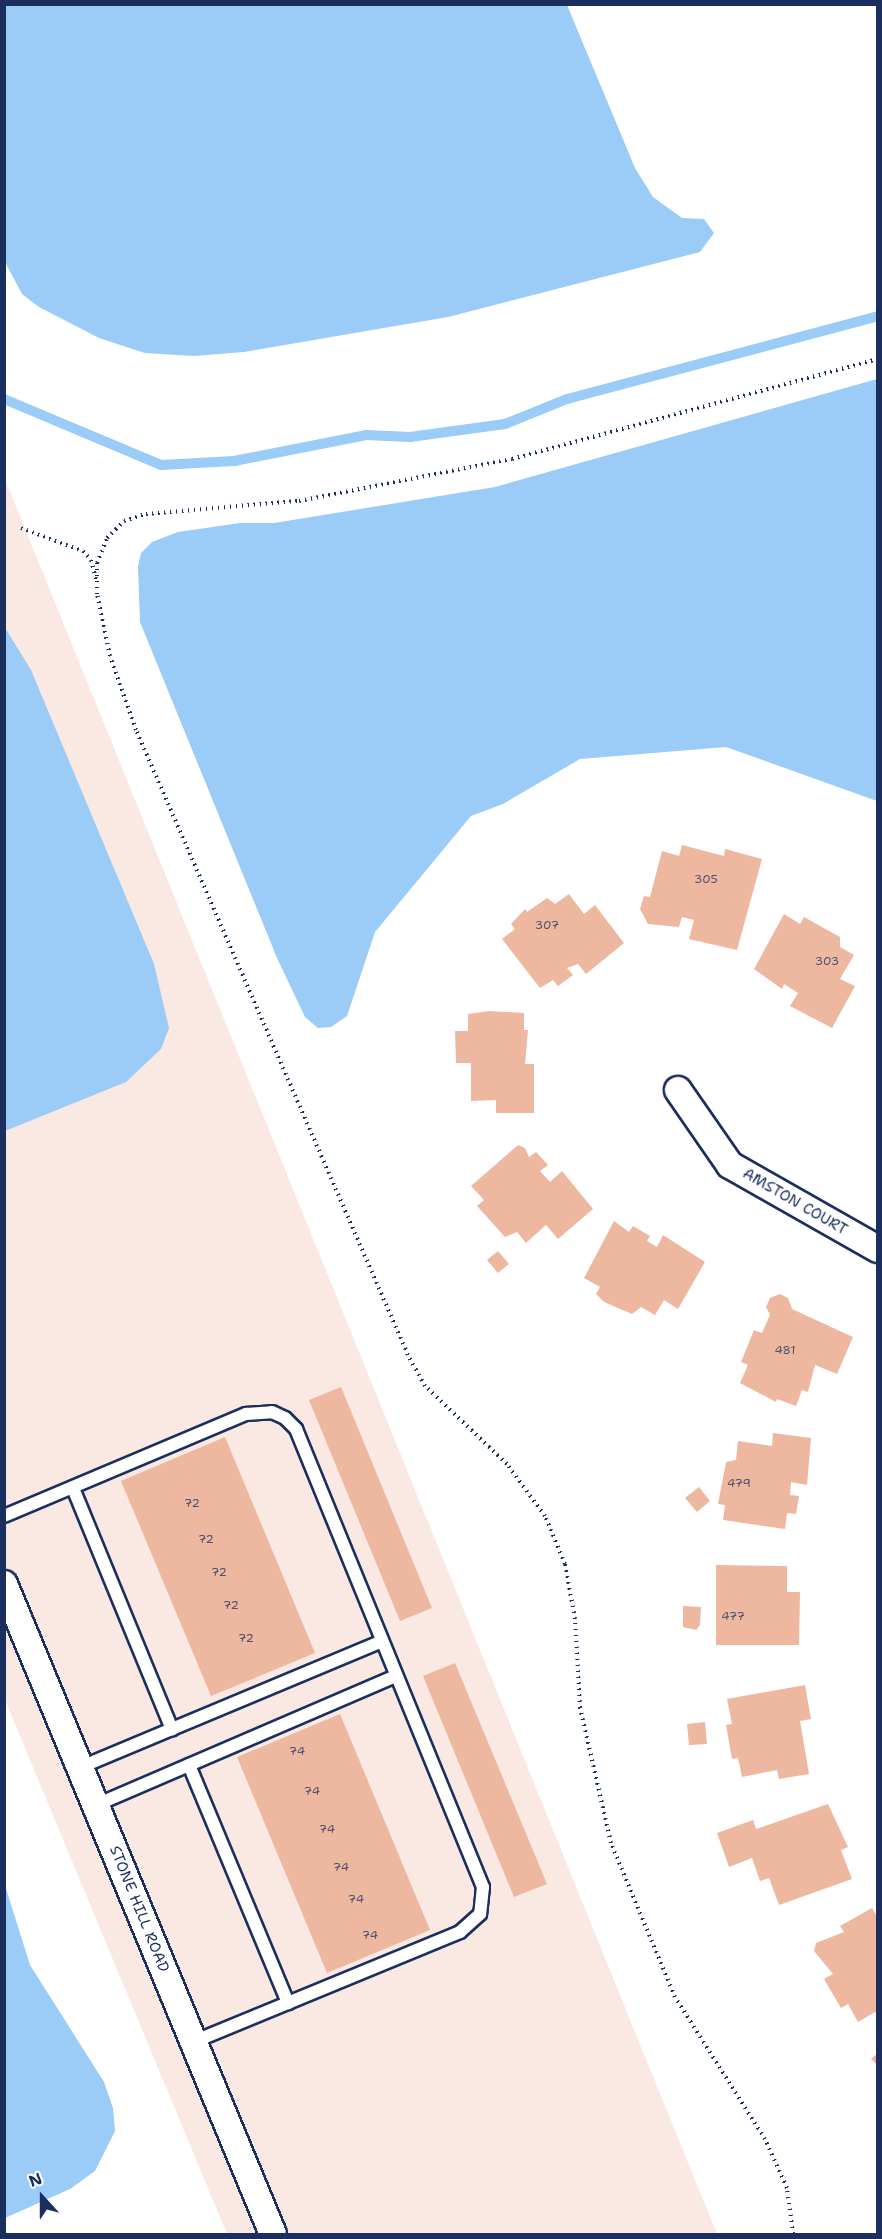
<!DOCTYPE html>
<style>
body{margin:0}
#map{position:relative;width:882px;height:2239px;overflow:hidden;background:#fff;font-family:"Shantell Sans",sans-serif}
div>[style]{position:absolute}
.built>*{inset:0;background:#fae9e2}
.water>*{inset:0;background:#9bcbf7}
.stream>*{height:10px;margin:-5px;padding:0 5px;transform-origin:5px;border-radius:5px;background:#9bcbf7}
.building>*{inset:0;background:#edb7a0}
.path>*{height:4px;margin-top:-2px;transform-origin:0;background:repeating-linear-gradient(90deg,#1b2f5e 0 1.5px,transparent 0 6px)}
.roads{filter:drop-shadow(2px 0 #1b2f5e) drop-shadow(-2px 0 #1b2f5e) drop-shadow(0 2px #1b2f5e) drop-shadow(0 -2px #1b2f5e)}
.service>*{height:12px;margin:-6px;padding:0 6px;transform-origin:6px;border-radius:6px;background:#fff}
.minor>*{height:26px;margin:-13px;padding:0 13px;transform-origin:13px;border-radius:13px;background:#fff}
span{translate:-50% -50%;white-space:nowrap;text-align:center;line-height:1.15;-webkit-text-stroke:5px #fff;paint-order:stroke}
.number-label{font-size:12px;color:#50516e}
.number-label span{-webkit-text-stroke-width:0}
.street-label{font-size:15px;color:#1b2f5e}
.frame{position:absolute;inset:0;border:6px solid #1b2f5e;pointer-events:none}
.north{position:absolute;left:12px;top:2167px;width:60px;height:60px;-webkit-text-stroke:4px #fff;paint-order:stroke;rotate:339deg;font-size:16px;font-weight:700;line-height:24px;text-align:center;color:#1b2f5e}
.north::after{content:'';display:block;margin:auto;width:21px;height:27px;background:#1b2f5e;clip-path:polygon(50% 0,100% 100%,50% 72%,0 100%)}
</style>
<div id="map">
<div class="built">
<div style="clip-path:polygon(4px 477px,717px 2234px,227px 2234px,5px 1700px)"></div>
</div>
<div class="water">
<div style="clip-path:polygon(5px 4px,567px 5px,635px 168px,653px 197px,682px 218px,704px 219px,714px 233px,700px 252px,448px 317px,244px 352px,194px 356px,145px 353px,99px 338px,39px 307px,22px 294px,5px 262px)"></div>
<div style="clip-path:polygon(877px 379px,877px 801px,726px 747px,580px 759px,503px 804px,471px 816px,375px 932px,347px 1016px,331px 1027px,318px 1028px,305px 1017px,277px 958px,140px 622px,138px 566px,141px 553px,152px 542px,178px 532px,240px 523px,274px 523px,495px 487px)"></div>
<div style="clip-path:polygon(4px 626px,31px 670px,154px 964px,169px 1028px,161px 1049px,126px 1082px,5px 1131px)"></div>
<div style="clip-path:polygon(4px 1882px,30px 1965px,104px 2082px,113px 2108px,115px 2131px,95px 2171px,70px 2189px,5px 2218px)"></div>
</div>
<div class="stream">
<div style="left:4px;top:399px;width:170px;rotate:22.8deg"></div>
<div style="left:161px;top:465px;width:73px;rotate:-3.1deg"></div>
<div style="left:234px;top:461px;width:135px;rotate:-11.1deg"></div>
<div style="left:366px;top:435px;width:44px;rotate:2.6deg"></div>
<div style="left:410px;top:437px;width:96px;rotate:-7.8deg"></div>
<div style="left:505px;top:424px;width:67px;rotate:-22deg"></div>
<div style="left:567px;top:399px;width:322px;rotate:-14.9deg"></div>
</div>
<div class="building">
<div style="clip-path:polygon(682px 845px,724px 856px,725px 849px,762px 859px,737px 950px,689px 939px,694px 920px,682px 917px,679px 927px,648px 924px,640px 909px,644px 896px,650px 897px,662px 851px,679px 856px)"></div>
<div style="clip-path:polygon(569px 894px,584px 914px,595px 905px,624px 943px,586px 974px,578px 964px,567px 968px,573px 975px,558px 986px,553px 980px,540px 988px,502px 939px,515px 929px,511px 924px,525px 909px,527px 912px,547px 898px,555px 904px)"></div>
<div style="clip-path:polygon(784px 914px,800px 924px,804px 917px,840px 937px,840px 947px,854px 955px,840px 979px,855px 986px,832px 1028px,790px 1006px,798px 993px,784px 984px,782px 989px,754px 969px)"></div>
<div style="clip-path:polygon(490px 1011px,524px 1013px,524px 1030px,528px 1030px,525px 1064px,534px 1064px,534px 1113px,496px 1113px,496px 1100px,471px 1101px,471px 1063px,456px 1063px,455px 1031px,468px 1031px,468px 1014px)"></div>
<div style="clip-path:polygon(518px 1145px,525px 1148px,529px 1157px,536px 1152px,548px 1165px,540px 1171px,550px 1182px,562px 1171px,593px 1209px,558px 1239px,546px 1225px,526px 1243px,517px 1232px,505px 1237px,477px 1206px,484px 1200px,471px 1186px)"></div>
<div style="clip-path:polygon(614px 1221px,629px 1232px,633px 1226px,650px 1236px,647px 1241px,657px 1247px,663px 1235px,705px 1262px,678px 1309px,664px 1300px,655px 1315px,641px 1307px,632px 1314px,604px 1302px,596px 1294px,600px 1287px,584px 1278px)"></div>
<div style="clip-path:polygon(498px 1251px,509px 1264px,498px 1273px,487px 1260px)"></div>
<div style="clip-path:polygon(780px 1294px,788px 1298px,792px 1309px,853px 1337px,837px 1374px,815px 1365px,808px 1392px,802px 1390px,796px 1406px,777px 1399px,776px 1402px,740px 1383px,748px 1365px,741px 1362px,754px 1330px,762px 1333px,770px 1315px,766px 1307px,770px 1298px)"></div>
<div style="clip-path:polygon(341px 1387px,432px 1608px,400px 1621px,309px 1400px)"></div>
<div style="clip-path:polygon(773px 1433px,811px 1438px,807px 1485px,791px 1482px,790px 1495px,799px 1496px,796px 1514px,787px 1513px,785px 1529px,723px 1520px,725px 1505px,718px 1504px,726px 1462px,736px 1460px,738px 1441px,772px 1446px)"></div>
<div style="clip-path:polygon(225px 1437px,315px 1653px,211px 1696px,121px 1481px)"></div>
<div style="clip-path:polygon(699px 1487px,710px 1501px,697px 1512px,685px 1498px)"></div>
<div style="clip-path:polygon(716px 1565px,787px 1566px,787px 1592px,800px 1592px,799px 1645px,716px 1645px)"></div>
<div style="clip-path:polygon(683px 1606px,701px 1607px,700px 1625px,696px 1630px,683px 1627px)"></div>
<div style="clip-path:polygon(455px 1663px,547px 1884px,514px 1897px,423px 1676px)"></div>
<div style="clip-path:polygon(805px 1685px,811px 1719px,800px 1721px,809px 1774px,779px 1779px,777px 1770px,742px 1777px,738px 1758px,732px 1759px,726px 1725px,732px 1724px,727px 1699px)"></div>
<div style="clip-path:polygon(340px 1714px,430px 1930px,327px 1973px,237px 1757px)"></div>
<div style="clip-path:polygon(705px 1722px,707px 1744px,689px 1745px,687px 1724px)"></div>
<div style="clip-path:polygon(828px 1804px,848px 1847px,841px 1850px,852px 1879px,779px 1905px,769px 1878px,760px 1881px,752px 1858px,729px 1867px,717px 1833px,753px 1820px,756px 1829px)"></div>
<div style="clip-path:polygon(872px 1908px,878px 1918px,878px 2016px,875px 2012px,858px 2022px,848px 2004px,841px 2008px,824px 1979px,833px 1974px,814px 1951px,816px 1943px,844px 1932px,840px 1926px)"></div>
<div style="clip-path:polygon(878px 2053px,878px 2066px,871px 2059px)"></div>
</div>
<div class="path">
<div style="left:21px;top:528px;width:66px;rotate:20.4deg"></div>
<div style="left:83px;top:551px;width:12px;rotate:48deg"></div>
<div style="left:91px;top:560px;width:20px;rotate:75deg"></div>
<div style="left:793px;top:2234px;width:46px;rotate:-97.4deg"></div>
<div style="left:787px;top:2188px;width:54px;rotate:-114.2deg"></div>
<div style="left:765px;top:2139px;width:168px;rotate:-122.4deg"></div>
<div style="left:675px;top:1997px;width:167px;rotate:-112.6deg"></div>
<div style="left:611px;top:1843px;width:139px;rotate:-102.9deg"></div>
<div style="left:580px;top:1708px;width:89px;rotate:-93.2deg"></div>
<div style="left:575px;top:1619px;width:56px;rotate:-100.3deg"></div>
<div style="left:565px;top:1564px;width:52px;rotate:-112.6deg"></div>
<div style="left:545px;top:1516px;width:64px;rotate:-126.2deg"></div>
<div style="left:507px;top:1464px;width:113px;rotate:-136.4deg"></div>
<div style="left:425px;top:1386px;width:35px;rotate:-119deg"></div>
<div style="left:408px;top:1355px;width:682px;rotate:-113.52deg"></div>
<div style="left:136px;top:730px;width:78px;rotate:-109.4deg"></div>
<div style="left:110px;top:656px;width:63px;rotate:-101.8deg"></div>
<div style="left:97px;top:594px;width:31px;rotate:-90deg"></div>
<div style="left:97px;top:563px;width:27px;rotate:-68deg"></div>
<div style="left:107px;top:538px;width:24px;rotate:-45deg"></div>
<div style="left:124px;top:521px;width:23px;rotate:-18deg"></div>
<div style="left:146px;top:514px;width:154px;rotate:-4.9deg"></div>
<div style="left:299px;top:501px;width:217px;rotate:-11.2deg"></div>
<div style="left:512px;top:459px;width:379px;rotate:-15.3deg"></div>
</div>
<div class="roads">
<div class="service">
<div style="left:73px;top:1488px;width:261px;rotate:67.7deg"></div>
<div style="left:4px;top:1516px;width:263px;rotate:-22.9deg"></div>
<div style="left:246px;top:1414px;width:26px;rotate:-4deg"></div>
<div style="left:272px;top:1412px;width:14px;rotate:25deg"></div>
<div style="left:285px;top:1418px;width:16px;rotate:45deg"></div>
<div style="left:296px;top:1429px;width:495px;rotate:67.8deg"></div>
<div style="left:483px;top:1887px;width:27px;rotate:96deg"></div>
<div style="left:480px;top:1914px;width:27px;rotate:138deg"></div>
<div style="left:460px;top:1932px;width:289px;rotate:157.6deg"></div>
<div style="left:189px;top:1765px;width:258px;rotate:67.4deg"></div>
<div style="left:81px;top:1767px;width:326px;rotate:-22.7deg"></div>
<div style="left:96px;top:1805px;width:327px;rotate:-23.3deg"></div>
</div>
<div class="minor">
<div style="left:678px;top:1090px;width:91px;rotate:55.3deg"></div>
<div style="left:730px;top:1165px;width:170px;rotate:29.6deg"></div>
<div style="left:4px;top:1584px;width:703px;rotate:67.52deg"></div>
</div>
</div>
<div class="number-label">
<span style="left:706px;top:880px">305</span>
<span style="left:547px;top:926px">307</span>
<span style="left:827px;top:962px">303</span>
<span style="left:785px;top:1351px">481</span>
<span style="left:739px;top:1484px">479</span>
<span style="left:192px;top:1504px">72</span>
<span style="left:206px;top:1540px">72</span>
<span style="left:219px;top:1573px">72</span>
<span style="left:231px;top:1606px">72</span>
<span style="left:733px;top:1617px">477</span>
<span style="left:246px;top:1639px">72</span>
<span style="left:297px;top:1752px">74</span>
<span style="left:312px;top:1792px">74</span>
<span style="left:327px;top:1830px">74</span>
<span style="left:341px;top:1868px">74</span>
<span style="left:356px;top:1900px">74</span>
<span style="left:370px;top:1936px">74</span>
</div>
<div class="street-label">
<span style="left:795px;top:1202px;rotate:30deg">AMSTON COURT</span>
<span style="left:139px;top:1909px;rotate:68deg">STONE HILL ROAD</span>
</div>
<div class="frame"></div>
<div class="north">N</div>
</div>
